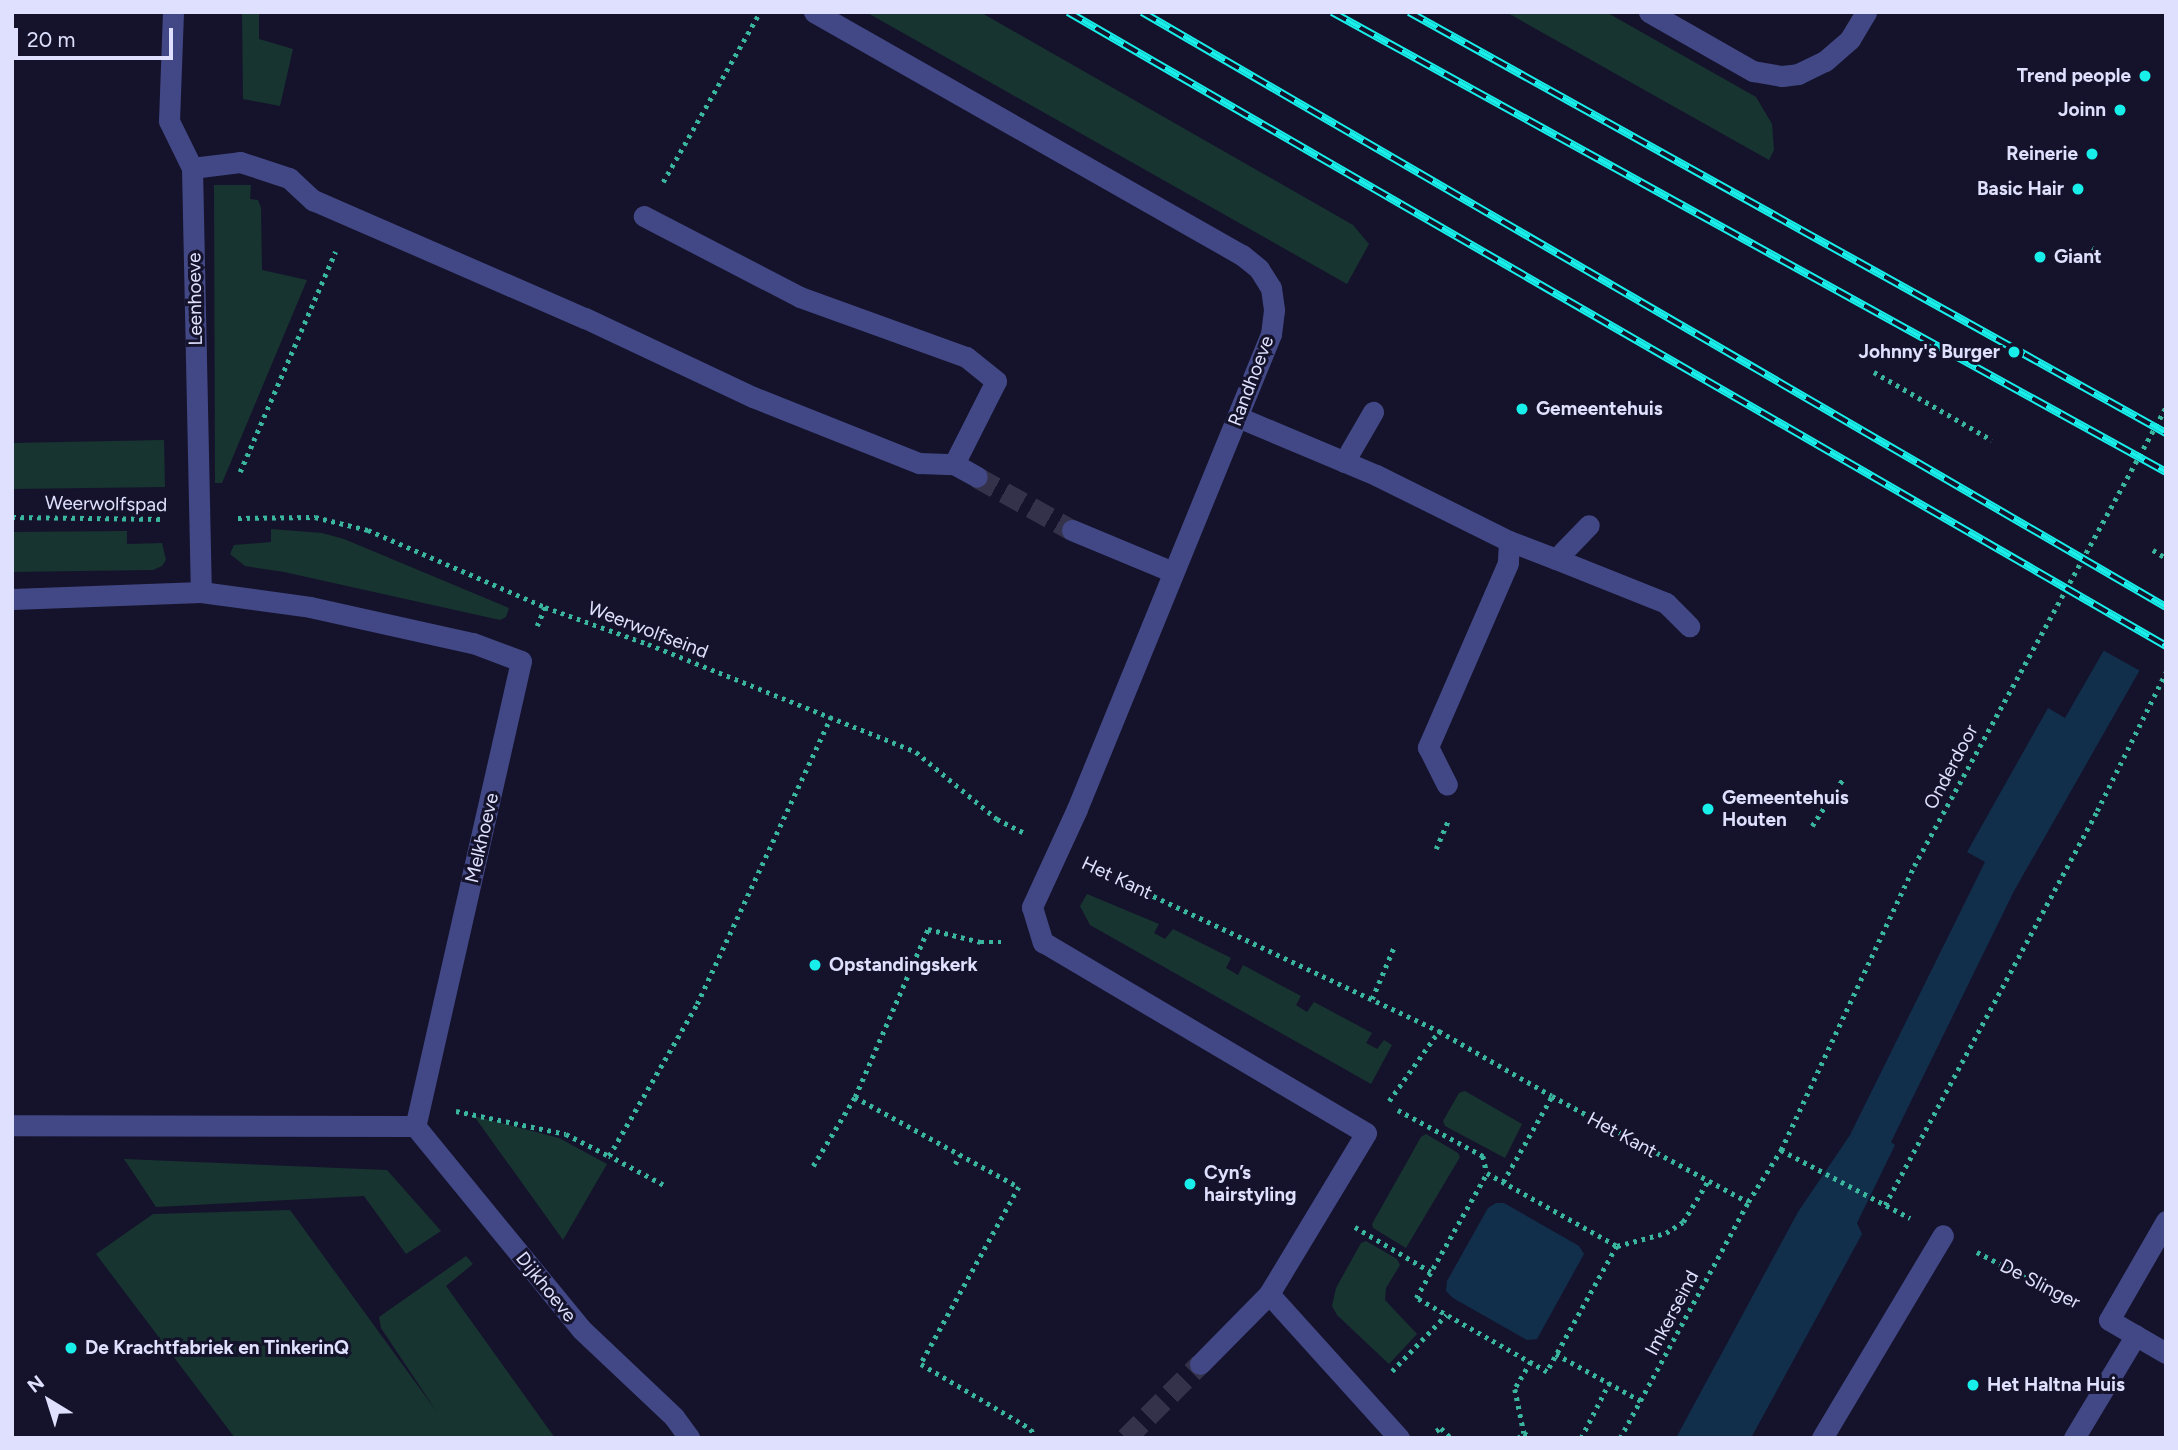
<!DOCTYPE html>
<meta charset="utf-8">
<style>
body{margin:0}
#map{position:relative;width:2178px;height:1450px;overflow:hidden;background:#15132b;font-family:Figtree,sans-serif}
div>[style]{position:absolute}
.green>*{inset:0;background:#173430}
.water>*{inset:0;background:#112e4b}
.pier>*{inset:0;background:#15132b}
.minor-tunnel>*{height:21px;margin-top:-10.5px;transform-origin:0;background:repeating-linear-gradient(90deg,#33324a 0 21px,transparent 0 31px)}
.path>*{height:4.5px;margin-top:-2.25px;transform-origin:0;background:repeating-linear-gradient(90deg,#3ab69f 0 3.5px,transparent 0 8.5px)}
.minor>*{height:21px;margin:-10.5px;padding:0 10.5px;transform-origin:10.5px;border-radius:10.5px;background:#424886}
.rail>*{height:8px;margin-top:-4px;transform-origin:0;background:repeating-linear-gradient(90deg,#15132b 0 16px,#19efea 0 32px);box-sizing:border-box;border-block:2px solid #19efea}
.dots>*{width:19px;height:19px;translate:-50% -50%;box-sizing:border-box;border:4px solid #15132b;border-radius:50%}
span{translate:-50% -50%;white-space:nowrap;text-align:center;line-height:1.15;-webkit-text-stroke:6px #15132b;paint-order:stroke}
.poi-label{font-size:19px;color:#dfe0fd;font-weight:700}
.right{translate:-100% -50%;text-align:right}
.left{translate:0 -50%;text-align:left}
.street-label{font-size:19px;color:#dfe0fd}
.frame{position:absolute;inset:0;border:14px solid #dfe0fd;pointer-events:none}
.north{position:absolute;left:14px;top:1366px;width:70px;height:70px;-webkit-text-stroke:5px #15132b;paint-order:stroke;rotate:322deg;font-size:19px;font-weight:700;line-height:28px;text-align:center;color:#dfe0fd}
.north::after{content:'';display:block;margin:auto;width:24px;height:32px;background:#dfe0fd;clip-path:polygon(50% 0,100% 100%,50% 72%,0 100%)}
.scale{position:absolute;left:14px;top:28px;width:159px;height:32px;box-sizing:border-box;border:4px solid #dfe0fd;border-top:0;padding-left:9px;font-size:21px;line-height:24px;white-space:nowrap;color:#dfe0fd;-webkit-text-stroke:5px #15132b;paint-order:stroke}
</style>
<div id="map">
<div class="green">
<div style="clip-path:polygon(242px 12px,259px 12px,259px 39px,293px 49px,280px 106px,243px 99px)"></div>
<div style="clip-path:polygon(866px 12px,980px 12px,1353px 225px,1369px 244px,1347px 284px)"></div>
<div style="clip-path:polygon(1506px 12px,1606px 12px,1756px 97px,1772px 124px,1774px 150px,1769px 160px)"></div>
<div style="clip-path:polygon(214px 185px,251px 185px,250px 199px,258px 200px,261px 208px,262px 270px,307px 280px,222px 483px,215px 483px)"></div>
<div style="clip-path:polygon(164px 440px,165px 487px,12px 489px,12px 443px)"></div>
<div style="clip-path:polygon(271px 529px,322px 533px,344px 539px,509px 608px,506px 617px,500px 620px,284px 572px,245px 566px,230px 554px,234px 545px,271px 542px)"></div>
<div style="clip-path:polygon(127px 531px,127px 544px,162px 543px,166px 560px,162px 566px,153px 570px,12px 572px,12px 532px)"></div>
<div style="clip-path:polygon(1087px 894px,1159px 924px,1154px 933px,1165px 939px,1173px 929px,1231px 958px,1226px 968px,1238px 975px,1243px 965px,1301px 996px,1296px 1005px,1307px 1012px,1314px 1002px,1372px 1033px,1366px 1043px,1377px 1049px,1384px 1040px,1392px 1045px,1371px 1084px,1090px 925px,1080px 906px)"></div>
<div style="clip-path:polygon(1465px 1091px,1522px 1124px,1505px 1158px,1445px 1126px,1443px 1121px,1459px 1093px)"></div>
<div style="clip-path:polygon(474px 1116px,559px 1138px,607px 1164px,563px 1240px)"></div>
<div style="clip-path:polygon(1426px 1134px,1458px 1153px,1460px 1157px,1406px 1248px,1373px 1228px,1372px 1224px,1421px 1137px)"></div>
<div style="clip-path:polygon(124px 1159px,387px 1170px,441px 1231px,406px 1254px,364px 1196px,156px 1207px)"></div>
<div style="clip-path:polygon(290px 1210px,437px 1412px,381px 1328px,379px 1317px,466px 1256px,473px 1264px,446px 1286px,555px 1438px,235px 1438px,96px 1254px,153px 1214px)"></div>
<div style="clip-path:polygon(1366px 1241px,1397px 1259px,1400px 1265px,1386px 1288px,1385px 1300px,1417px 1334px,1389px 1364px,1337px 1315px,1332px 1306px,1336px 1288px,1361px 1243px)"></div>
</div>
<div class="water">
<div style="clip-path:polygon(2166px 542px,2166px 624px,2014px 891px,1891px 1142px,1895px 1145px,1857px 1223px,1862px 1234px,1751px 1438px,1676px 1438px,1798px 1212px,1850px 1135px,1985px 862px,1967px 852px,2048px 708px,2065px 718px)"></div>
<div style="clip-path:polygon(1496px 1203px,1504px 1203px,1579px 1246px,1584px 1254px,1537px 1339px,1527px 1340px,1453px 1298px,1446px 1291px,1447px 1281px,1488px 1208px)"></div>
</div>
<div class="pier">
<div style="clip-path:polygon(2166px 539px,2166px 631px,2142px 672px,2101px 649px)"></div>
</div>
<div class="minor-tunnel">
<div style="left:977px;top:477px;width:109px;rotate:29.2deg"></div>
<div style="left:1126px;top:1438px;width:105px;rotate:-45deg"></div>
</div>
<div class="path">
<div style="left:663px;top:182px;width:196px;rotate:-60.3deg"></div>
<div style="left:2092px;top:248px;width:15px;rotate:28deg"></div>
<div style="left:1874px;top:372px;width:136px;rotate:30deg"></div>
<div style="left:240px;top:472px;width:240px;rotate:-66.6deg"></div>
<div style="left:12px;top:517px;width:151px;rotate:0.8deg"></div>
<div style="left:238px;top:518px;width:77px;rotate:-0.7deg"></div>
<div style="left:315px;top:517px;width:55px;rotate:13.8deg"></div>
<div style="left:368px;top:530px;width:193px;rotate:23.5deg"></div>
<div style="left:545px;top:607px;width:109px;rotate:19.8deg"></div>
<div style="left:648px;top:644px;width:289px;rotate:21.9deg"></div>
<div style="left:916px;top:752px;width:105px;rotate:39.6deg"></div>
<div style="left:997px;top:819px;width:30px;rotate:27deg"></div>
<div style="left:2153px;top:550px;width:15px;rotate:32deg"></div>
<div style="left:537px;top:626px;width:21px;rotate:-67deg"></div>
<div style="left:1812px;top:826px;width:56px;rotate:-56.6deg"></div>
<div style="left:1436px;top:849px;width:30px;rotate:-67deg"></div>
<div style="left:1092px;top:867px;width:384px;rotate:25.3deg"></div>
<div style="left:1439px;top:1031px;width:130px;rotate:29.9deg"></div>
<div style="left:1552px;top:1096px;width:223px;rotate:28.4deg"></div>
<div style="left:1372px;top:999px;width:56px;rotate:-67.1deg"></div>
<div style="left:855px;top:1097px;width:187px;rotate:28.8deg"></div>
<div style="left:1019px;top:1187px;width:202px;rotate:119deg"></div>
<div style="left:921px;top:1364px;width:128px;rotate:30.6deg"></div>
<div style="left:1031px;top:1429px;width:10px;rotate:66deg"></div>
<div style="left:1389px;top:1101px;width:86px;rotate:-54.5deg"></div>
<div style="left:1398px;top:1110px;width:97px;rotate:28.4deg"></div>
<div style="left:1483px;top:1156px;width:17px;rotate:77deg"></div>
<div style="left:456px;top:1111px;width:112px;rotate:11.8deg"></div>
<div style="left:566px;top:1134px;width:48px;rotate:27.1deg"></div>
<div style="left:1781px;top:1150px;width:146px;rotate:27.8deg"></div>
<div style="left:955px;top:1164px;width:10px;rotate:-61deg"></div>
<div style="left:813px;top:1166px;width:81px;rotate:-58.7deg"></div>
<div style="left:855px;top:1097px;width:183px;rotate:-66.5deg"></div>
<div style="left:928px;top:929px;width:55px;rotate:13.8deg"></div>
<div style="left:981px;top:942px;width:22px"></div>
<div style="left:1487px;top:1173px;width:149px;rotate:29.3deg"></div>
<div style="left:1617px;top:1246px;width:144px;rotate:119.1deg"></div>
<div style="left:1547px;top:1372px;width:150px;rotate:-150.5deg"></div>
<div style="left:1416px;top:1298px;width:144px;rotate:-60.4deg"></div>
<div style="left:1503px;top:1182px;width:99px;rotate:-60.3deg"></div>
<div style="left:663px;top:1185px;width:61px;rotate:-151.8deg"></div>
<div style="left:609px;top:1156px;width:176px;rotate:-59.9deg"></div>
<div style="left:697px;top:1004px;width:317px;rotate:-65deg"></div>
<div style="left:1885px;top:1205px;width:447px;rotate:-61.7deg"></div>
<div style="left:2097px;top:811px;width:155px;rotate:-63.6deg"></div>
<div style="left:1355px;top:1227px;width:88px;rotate:30.6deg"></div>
<div style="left:1617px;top:1246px;width:51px;rotate:-14.9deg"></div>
<div style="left:1666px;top:1233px;width:20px;rotate:-33deg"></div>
<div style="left:1683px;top:1222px;width:48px;rotate:-58.6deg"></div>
<div style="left:1977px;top:1252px;width:110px;rotate:27.5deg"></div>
<div style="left:1556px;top:1354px;width:97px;rotate:28.9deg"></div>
<div style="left:1531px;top:1362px;width:31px;rotate:121deg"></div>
<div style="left:1515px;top:1389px;width:45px;rotate:78.4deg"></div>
<div style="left:1524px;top:1433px;width:9px;rotate:32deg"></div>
<div style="left:1392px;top:1371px;width:78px;rotate:-46deg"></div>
<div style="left:1436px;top:1431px;width:6px;rotate:-31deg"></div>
<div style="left:1441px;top:1428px;width:14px;rotate:45deg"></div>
<div style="left:1518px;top:1438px;width:8px;rotate:-40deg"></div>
<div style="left:1581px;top:1438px;width:62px;rotate:-63deg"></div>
<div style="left:1620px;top:1438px;width:268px;rotate:-61.5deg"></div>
<div style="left:1748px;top:1202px;width:62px;rotate:-57.6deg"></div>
<div style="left:1781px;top:1150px;width:314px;rotate:-64.9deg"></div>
<div style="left:1914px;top:866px;width:524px;rotate:-61.23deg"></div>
</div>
<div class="minor">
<div style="left:173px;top:12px;width:109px;rotate:92.1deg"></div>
<div style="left:169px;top:121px;width:52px;rotate:63.9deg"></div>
<div style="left:192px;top:168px;width:424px;rotate:88.8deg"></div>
<div style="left:814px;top:12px;width:492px;rotate:29.6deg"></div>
<div style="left:1242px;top:255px;width:22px;rotate:39deg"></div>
<div style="left:1259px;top:269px;width:22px;rotate:58deg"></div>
<div style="left:1271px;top:288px;width:22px;rotate:82deg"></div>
<div style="left:1274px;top:310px;width:24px;rotate:97deg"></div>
<div style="left:1271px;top:334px;width:513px;rotate:112.22deg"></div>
<div style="left:1077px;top:809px;width:108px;rotate:114.7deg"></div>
<div style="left:1032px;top:907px;width:37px;rotate:73deg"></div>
<div style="left:1043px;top:942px;width:375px;rotate:30.6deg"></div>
<div style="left:1366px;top:1133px;width:188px;rotate:121.1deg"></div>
<div style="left:1269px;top:1294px;width:194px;rotate:47.9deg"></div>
<div style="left:1649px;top:12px;width:120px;rotate:29.6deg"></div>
<div style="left:1753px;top:71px;width:29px;rotate:10deg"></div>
<div style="left:1782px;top:76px;width:16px;rotate:-7deg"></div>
<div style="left:1798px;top:74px;width:30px;rotate:-26deg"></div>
<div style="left:1825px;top:61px;width:33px;rotate:-41deg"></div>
<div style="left:1850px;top:39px;width:31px;rotate:-59deg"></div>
<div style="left:192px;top:168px;width:48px;rotate:-7.1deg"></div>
<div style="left:240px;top:162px;width:52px;rotate:18.1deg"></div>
<div style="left:289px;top:178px;width:33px;rotate:43deg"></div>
<div style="left:313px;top:200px;width:296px;rotate:23.5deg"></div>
<div style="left:585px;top:318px;width:186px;rotate:25.2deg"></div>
<div style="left:753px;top:397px;width:179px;rotate:21.7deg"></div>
<div style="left:919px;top:463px;width:35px;rotate:2deg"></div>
<div style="left:954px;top:464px;width:93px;rotate:-63.2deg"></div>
<div style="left:996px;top:381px;width:38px;rotate:-141deg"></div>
<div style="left:966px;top:357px;width:177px;rotate:-160.1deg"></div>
<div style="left:800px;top:297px;width:176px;rotate:-152.6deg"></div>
<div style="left:1238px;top:417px;width:150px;rotate:22.8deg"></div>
<div style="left:1376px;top:475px;width:148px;rotate:26.4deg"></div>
<div style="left:1509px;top:541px;width:22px;rotate:93deg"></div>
<div style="left:1508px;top:563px;width:201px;rotate:113.5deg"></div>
<div style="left:1428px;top:747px;width:42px;rotate:63.4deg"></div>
<div style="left:1344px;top:462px;width:58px;rotate:-59.9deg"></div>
<div style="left:954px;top:464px;width:26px;rotate:29deg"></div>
<div style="left:1072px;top:530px;width:109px;rotate:22.6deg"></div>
<div style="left:1509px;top:541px;width:50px;rotate:21deg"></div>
<div style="left:1556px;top:559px;width:47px;rotate:-45.9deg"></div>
<div style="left:1556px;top:559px;width:118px;rotate:21.8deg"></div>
<div style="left:1666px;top:603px;width:33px;rotate:45deg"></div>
<div style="left:12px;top:599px;width:189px;rotate:-2.1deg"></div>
<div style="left:201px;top:592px;width:110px;rotate:7.8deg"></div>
<div style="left:310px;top:607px;width:167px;rotate:12.5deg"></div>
<div style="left:473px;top:643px;width:51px;rotate:20.6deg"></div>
<div style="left:521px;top:661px;width:477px;rotate:102.8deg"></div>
<div style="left:415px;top:1126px;width:403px;rotate:-179.9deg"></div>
<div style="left:415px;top:1126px;width:262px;rotate:50.7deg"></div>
<div style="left:581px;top:1329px;width:128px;rotate:43.4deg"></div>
<div style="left:674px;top:1417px;width:26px;rotate:54deg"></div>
<div style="left:2166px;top:1221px;width:114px;rotate:119.9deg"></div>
<div style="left:2109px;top:1320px;width:66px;rotate:30.1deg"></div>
<div style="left:1200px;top:1364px;width:98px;rotate:-45.4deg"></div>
<div style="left:1822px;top:1438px;width:236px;rotate:-59.2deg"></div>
<div style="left:2074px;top:1438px;width:120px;rotate:-59deg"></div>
</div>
<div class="rail">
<div style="left:1068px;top:12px;width:1268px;rotate:30deg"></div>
<div style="left:1142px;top:12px;width:1184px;rotate:30.16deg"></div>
<div style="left:1332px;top:12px;width:952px;rotate:28.88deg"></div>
<div style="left:1409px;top:12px;width:866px;rotate:29.08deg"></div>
</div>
<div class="dots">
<div style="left:2145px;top:76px;background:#19efea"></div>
<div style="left:2120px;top:110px;background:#19efea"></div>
<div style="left:2092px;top:154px;background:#19efea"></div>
<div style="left:2078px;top:189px;background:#19efea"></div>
<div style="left:2040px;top:257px;background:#19efea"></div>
<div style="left:2014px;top:352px;background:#19efea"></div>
<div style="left:1522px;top:409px;background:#19efea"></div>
<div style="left:1708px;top:809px;background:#19efea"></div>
<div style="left:815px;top:965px;background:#19efea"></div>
<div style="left:1190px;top:1184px;background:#19efea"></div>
<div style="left:71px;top:1348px;background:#19efea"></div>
<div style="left:1973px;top:1385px;background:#19efea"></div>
</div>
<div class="poi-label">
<span class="right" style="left:2131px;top:76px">Trend people</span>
<span class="right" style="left:2106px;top:110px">Joinn</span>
<span class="right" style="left:2078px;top:154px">Reinerie</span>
<span class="right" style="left:2064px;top:189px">Basic Hair</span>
<span class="left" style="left:2054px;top:257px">Giant</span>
<span class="right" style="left:2000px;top:352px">Johnny's Burger</span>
<span class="left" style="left:1536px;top:409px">Gemeentehuis</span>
<span class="left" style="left:1722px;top:809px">Gemeentehuis<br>Houten</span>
<span class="left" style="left:829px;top:965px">Opstandingskerk</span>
<span class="left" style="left:1204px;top:1184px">Cyn’s<br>hairstyling</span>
<span class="left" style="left:85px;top:1348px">De Krachtfabriek en TinkerinQ</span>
<span class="left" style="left:1987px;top:1385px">Het Haltna Huis</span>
</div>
<div class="street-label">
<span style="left:195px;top:299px;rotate:-91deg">Leenhoeve</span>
<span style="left:1251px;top:381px;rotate:-69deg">Randhoeve</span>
<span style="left:106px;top:504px;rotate:1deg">Weerwolfspad</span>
<span style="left:648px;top:630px;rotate:21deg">Weerwolfseind</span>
<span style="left:1951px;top:767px;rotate:-62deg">Onderdoor</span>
<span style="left:482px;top:838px;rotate:-77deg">Melkhoeve</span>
<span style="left:1117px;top:878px;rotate:25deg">Het Kant</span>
<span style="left:1622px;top:1135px;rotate:28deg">Het Kant</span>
<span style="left:2040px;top:1284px;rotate:27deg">De Slinger</span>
<span style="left:546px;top:1287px;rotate:51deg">Dijkhoeve</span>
<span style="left:1672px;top:1313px;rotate:-62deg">Imkerseind</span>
</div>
<div class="frame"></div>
<div class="north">N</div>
<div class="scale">20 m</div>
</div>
